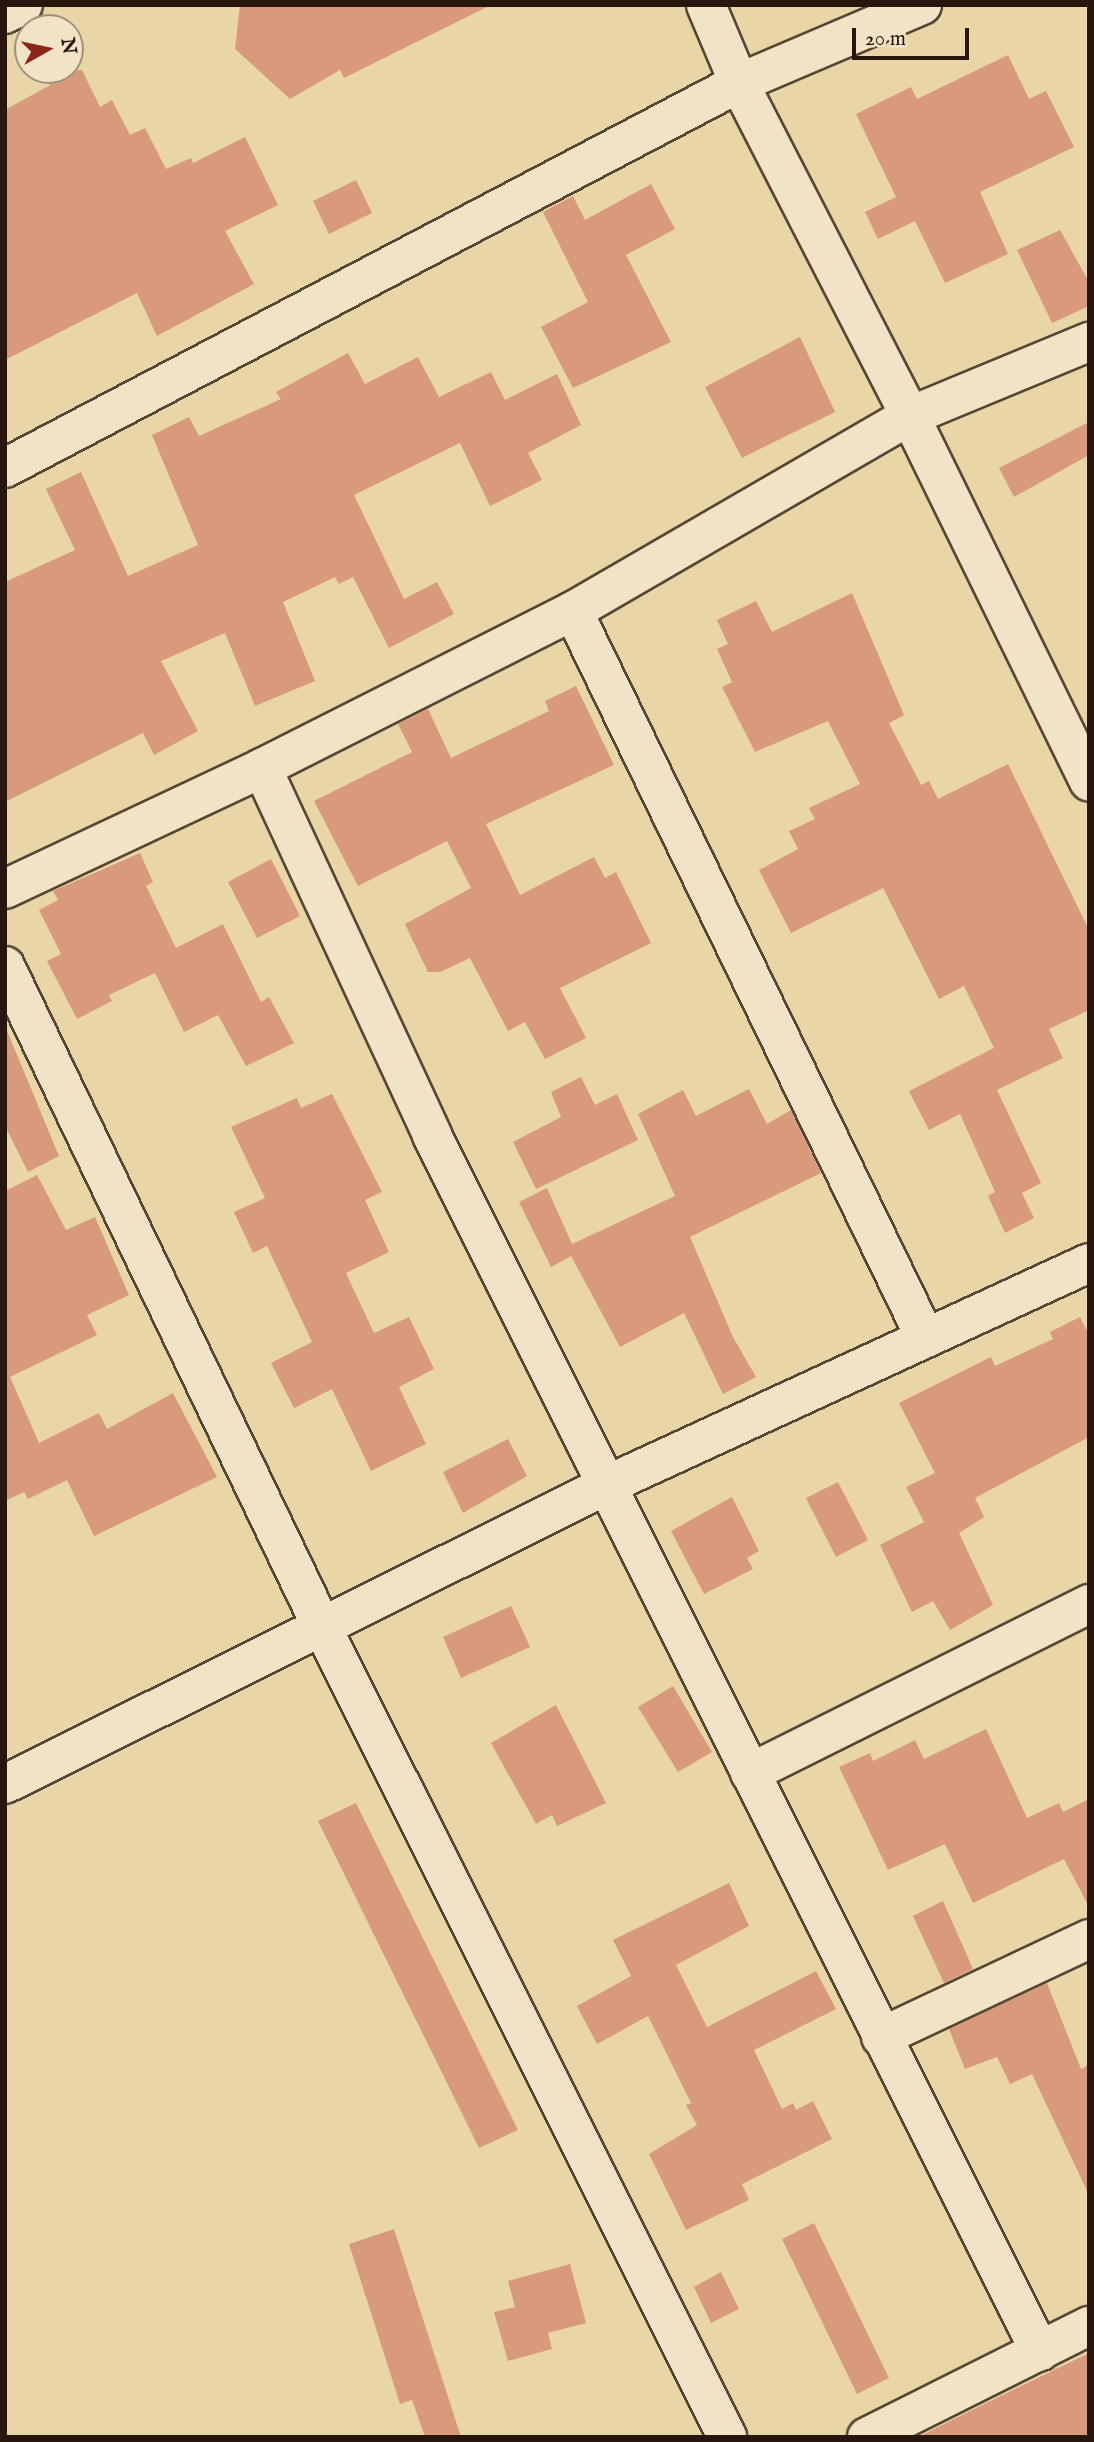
<!DOCTYPE html>
<style>
body{margin:0}
#map{position:relative;width:1094px;height:2442px;overflow:hidden;background:#e9d6a7;font-family:"IM FELL English",serif}
div>[style]{position:absolute}
.building>*{inset:0;background:#d89a7b}
.roads{filter:drop-shadow(2px 0 #574634) drop-shadow(-2px 0 #574634) drop-shadow(0 2px #574634) drop-shadow(0 -2px #574634)}
.street>*{height:38px;margin:-19px;padding:0 19px;transform-origin:19px;border-radius:19px;background:#f1e4c6}
.secondary>*{height:38px;margin:-19px;padding:0 19px;transform-origin:19px;border-radius:19px;background:#f1e4c6}
span{translate:-50% -50%;white-space:nowrap;text-align:center;line-height:1.15;-webkit-text-stroke:7px #f1e4c6;paint-order:stroke}
.frame{position:absolute;inset:0;border:7px solid #26160e;pointer-events:none}
.north{position:absolute;left:14px;top:14px;width:70px;height:70px;box-sizing:border-box;background:#f1e4c6;border:2px solid #a0927c;border-radius:50%;rotate:81deg;font-size:19px;font-weight:700;line-height:28px;text-align:center;color:#26160e}
.north::after{content:'';display:block;margin:auto;width:24px;height:32px;background:#8f2418;clip-path:polygon(50% 0,100% 100%,50% 72%,0 100%)}
.scale{position:absolute;left:852px;top:28px;width:117px;height:32px;box-sizing:border-box;border:4px solid #26160e;border-top:0;padding-left:9px;font-size:21px;line-height:24px;white-space:nowrap;color:#26160e;-webkit-text-stroke:5px #f1e4c6;paint-order:stroke}
</style>
<div id="map">
<div class="building">
<div style="clip-path:polygon(240px 5px,491px 5px,344px 78px,340px 70px,290px 99px,235px 49px)"></div>
<div style="clip-path:polygon(1008px 55px,1029px 99px,1046px 91px,1074px 147px,980px 192px,1008px 254px,945px 283px,915px 221px,878px 239px,865px 212px,896px 197px,856px 114px,911px 87px,917px 99px)"></div>
<div style="clip-path:polygon(43px 70px,82px 70px,100px 107px,112px 100px,130px 135px,145px 128px,166px 169px,191px 158px,193px 163px,245px 137px,278px 205px,225px 231px,254px 284px,157px 336px,137px 293px,5px 360px,5px 110px,50px 85px)"></div>
<div style="clip-path:polygon(356px 180px,372px 213px,329px 234px,313px 201px)"></div>
<div style="clip-path:polygon(651px 184px,675px 229px,626px 255px,671px 342px,573px 388px,541px 327px,588px 302px,543px 212px,573px 196px,585px 220px)"></div>
<div style="clip-path:polygon(1060px 230px,1089px 282px,1089px 306px,1052px 323px,1017px 250px)"></div>
<div style="clip-path:polygon(800px 337px,835px 412px,742px 458px,705px 387px)"></div>
<div style="clip-path:polygon(348px 353px,365px 384px,418px 357px,439px 397px,491px 372px,505px 400px,557px 374px,581px 425px,528px 453px,542px 480px,490px 506px,460px 443px,354px 495px,404px 599px,437px 582px,454px 614px,389px 648px,353px 577px,339px 584px,335px 577px,283px 602px,315px 681px,255px 706px,225px 633px,161px 661px,198px 731px,154px 755px,143px 733px,5px 802px,5px 582px,75px 550px,46px 489px,81px 472px,128px 576px,198px 545px,152px 435px,189px 417px,199px 436px,281px 399px,276px 392px)"></div>
<div style="clip-path:polygon(1089px 422px,1089px 455px,1014px 497px,999px 468px)"></div>
<div style="clip-path:polygon(852px 593px,904px 715px,889px 723px,921px 785px,929px 781px,938px 799px,1008px 764px,1089px 930px,1089px 1010px,1049px 1029px,1063px 1058px,997px 1090px,1041px 1183px,1022px 1193px,1034px 1218px,1005px 1233px,988px 1196px,995px 1192px,960px 1114px,929px 1130px,909px 1091px,994px 1048px,964px 986px,939px 999px,883px 888px,791px 933px,759px 870px,798px 849px,789px 831px,815px 819px,809px 808px,860px 784px,828px 721px,755px 752px,722px 687px,732px 682px,717px 649px,728px 644px,717px 620px,756px 601px,772px 632px)"></div>
<div style="clip-path:polygon(576px 686px,614px 765px,486px 824px,520px 895px,594px 857px,605px 878px,616px 872px,651px 943px,560px 988px,586px 1038px,545px 1059px,525px 1022px,508px 1031px,470px 958px,440px 972px,428px 972px,405px 924px,471px 888px,447px 841px,358px 886px,314px 801px,412px 752px,398px 724px,428px 709px,451px 758px,549px 711px,545px 701px)"></div>
<div style="clip-path:polygon(140px 853px,153px 882px,146px 886px,176px 948px,223px 924px,261px 1002px,269px 997px,294px 1043px,246px 1066px,218px 1015px,184px 1032px,155px 973px,109px 995px,112px 1001px,77px 1019px,47px 961px,61px 954px,39px 910px,58px 900px,53px 891px)"></div>
<div style="clip-path:polygon(271px 859px,300px 916px,257px 938px,228px 882px)"></div>
<div style="clip-path:polygon(5px 1026px,59px 1156px,28px 1172px,5px 1126px)"></div>
<div style="clip-path:polygon(581px 1077px,595px 1105px,617px 1094px,638px 1140px,536px 1189px,513px 1142px,561px 1117px,551px 1092px)"></div>
<div style="clip-path:polygon(749px 1089px,767px 1124px,791px 1110px,821px 1173px,690px 1237px,733px 1337px,756px 1377px,723px 1394px,684px 1313px,620px 1347px,571px 1256px,551px 1267px,519px 1202px,547px 1188px,572px 1244px,675px 1196px,638px 1114px,683px 1090px,696px 1116px)"></div>
<div style="clip-path:polygon(332px 1094px,382px 1192px,365px 1200px,389px 1252px,346px 1273px,374px 1333px,409px 1317px,434px 1369px,399px 1387px,426px 1444px,371px 1471px,332px 1389px,294px 1408px,271px 1363px,312px 1342px,267px 1246px,253px 1253px,234px 1212px,265px 1198px,231px 1127px,297px 1098px,301px 1108px)"></div>
<div style="clip-path:polygon(37px 1175px,66px 1230px,95px 1217px,129px 1295px,87px 1315px,97px 1335px,10px 1377px,39px 1443px,99px 1413px,107px 1429px,173px 1393px,217px 1477px,94px 1536px,67px 1480px,28px 1499px,24px 1492px,5px 1501px,5px 1191px)"></div>
<div style="clip-path:polygon(1080px 1317px,1089px 1335px,1089px 1437px,975px 1498px,984px 1517px,959px 1533px,993px 1605px,950px 1630px,933px 1601px,912px 1612px,880px 1545px,924px 1522px,906px 1487px,935px 1473px,899px 1403px,991px 1357px,995px 1366px,1053px 1339px,1050px 1332px)"></div>
<div style="clip-path:polygon(508px 1439px,527px 1476px,463px 1513px,443px 1472px)"></div>
<div style="clip-path:polygon(838px 1482px,868px 1540px,836px 1557px,806px 1498px)"></div>
<div style="clip-path:polygon(732px 1497px,759px 1551px,747px 1558px,753px 1569px,704px 1594px,671px 1531px)"></div>
<div style="clip-path:polygon(511px 1606px,530px 1647px,461px 1678px,443px 1637px)"></div>
<div style="clip-path:polygon(673px 1686px,712px 1752px,678px 1772px,638px 1707px)"></div>
<div style="clip-path:polygon(556px 1705px,606px 1803px,557px 1826px,552px 1815px,536px 1824px,491px 1743px)"></div>
<div style="clip-path:polygon(986px 1729px,1027px 1818px,1059px 1803px,1063px 1812px,1089px 1799px,1089px 1907px,1064px 1859px,973px 1903px,945px 1844px,888px 1870px,839px 1767px,870px 1753px,873px 1761px,915px 1740px,924px 1759px)"></div>
<div style="clip-path:polygon(356px 1803px,518px 2130px,479px 2148px,318px 1821px)"></div>
<div style="clip-path:polygon(729px 1883px,749px 1926px,676px 1965px,707px 2027px,816px 1971px,836px 2009px,754px 2050px,782px 2109px,793px 2103px,796px 2110px,813px 2101px,832px 2139px,742px 2184px,749px 2200px,686px 2230px,649px 2154px,697px 2125px,686px 2105px,691px 2103px,648px 2016px,597px 2044px,577px 2006px,631px 1976px,613px 1940px)"></div>
<div style="clip-path:polygon(943px 1901px,973px 1969px,944px 1983px,913px 1916px)"></div>
<div style="clip-path:polygon(1047px 1983px,1081px 2069px,1089px 2065px,1089px 2195px,1032px 2074px,1010px 2084px,997px 2057px,965px 2069px,949px 2029px)"></div>
<div style="clip-path:polygon(814px 2223px,889px 2378px,857px 2394px,782px 2239px)"></div>
<div style="clip-path:polygon(394px 2229px,461px 2437px,425px 2437px,412px 2400px,400px 2404px,349px 2244px)"></div>
<div style="clip-path:polygon(570px 2264px,586px 2323px,548px 2333px,552px 2349px,508px 2361px,494px 2312px,515px 2307px,508px 2281px)"></div>
<div style="clip-path:polygon(721px 2272px,739px 2309px,711px 2323px,694px 2287px)"></div>
<div style="clip-path:polygon(1089px 2353px,1089px 2437px,918px 2437px,978px 2407px)"></div>
</div>
<div class="roads">
<div class="street">
<div style="left:5px;top:14px;width:20px;rotate:-27deg"></div>
<div style="left:5px;top:468px;width:829px;rotate:-27.68deg"></div>
<div style="left:739px;top:83px;width:199px;rotate:-23.1deg"></div>
<div style="left:573px;top:611px;width:807px;rotate:64.13deg"></div>
<div style="left:262px;top:768px;width:404px;rotate:65.1deg"></div>
<div style="left:432px;top:1135px;width:1360px;rotate:63.45deg"></div>
<div style="left:5px;top:889px;width:284px;rotate:-25.2deg"></div>
<div style="left:262px;top:768px;width:348px;rotate:-26.8deg"></div>
<div style="left:573px;top:611px;width:389px;rotate:-30.1deg"></div>
<div style="left:910px;top:416px;width:194px;rotate:-22.5deg"></div>
<div style="left:5px;top:966px;width:733px;rotate:64.38deg"></div>
<div style="left:322px;top:1627px;width:906px;rotate:63.43deg"></div>
<div style="left:750px;top:1773px;width:379px;rotate:-26.5deg"></div>
<div style="left:5px;top:1784px;width:674px;rotate:-26.41deg"></div>
<div style="left:609px;top:1484px;width:528px;rotate:-24.72deg"></div>
<div style="left:881px;top:2037px;width:230px;rotate:-25.2deg"></div>
<div style="left:867px;top:2437px;width:248px;rotate:-26.6deg"></div>
</div>
<div class="secondary">
<div style="left:706px;top:5px;width:85px;rotate:67.1deg"></div>
<div style="left:739px;top:83px;width:374px;rotate:62.8deg"></div>
<div style="left:910px;top:416px;width:407px;rotate:63.9deg"></div>
</div>
</div>
<div class="frame"></div>
<div class="north">N</div>
<div class="scale">20 m</div>
</div>
